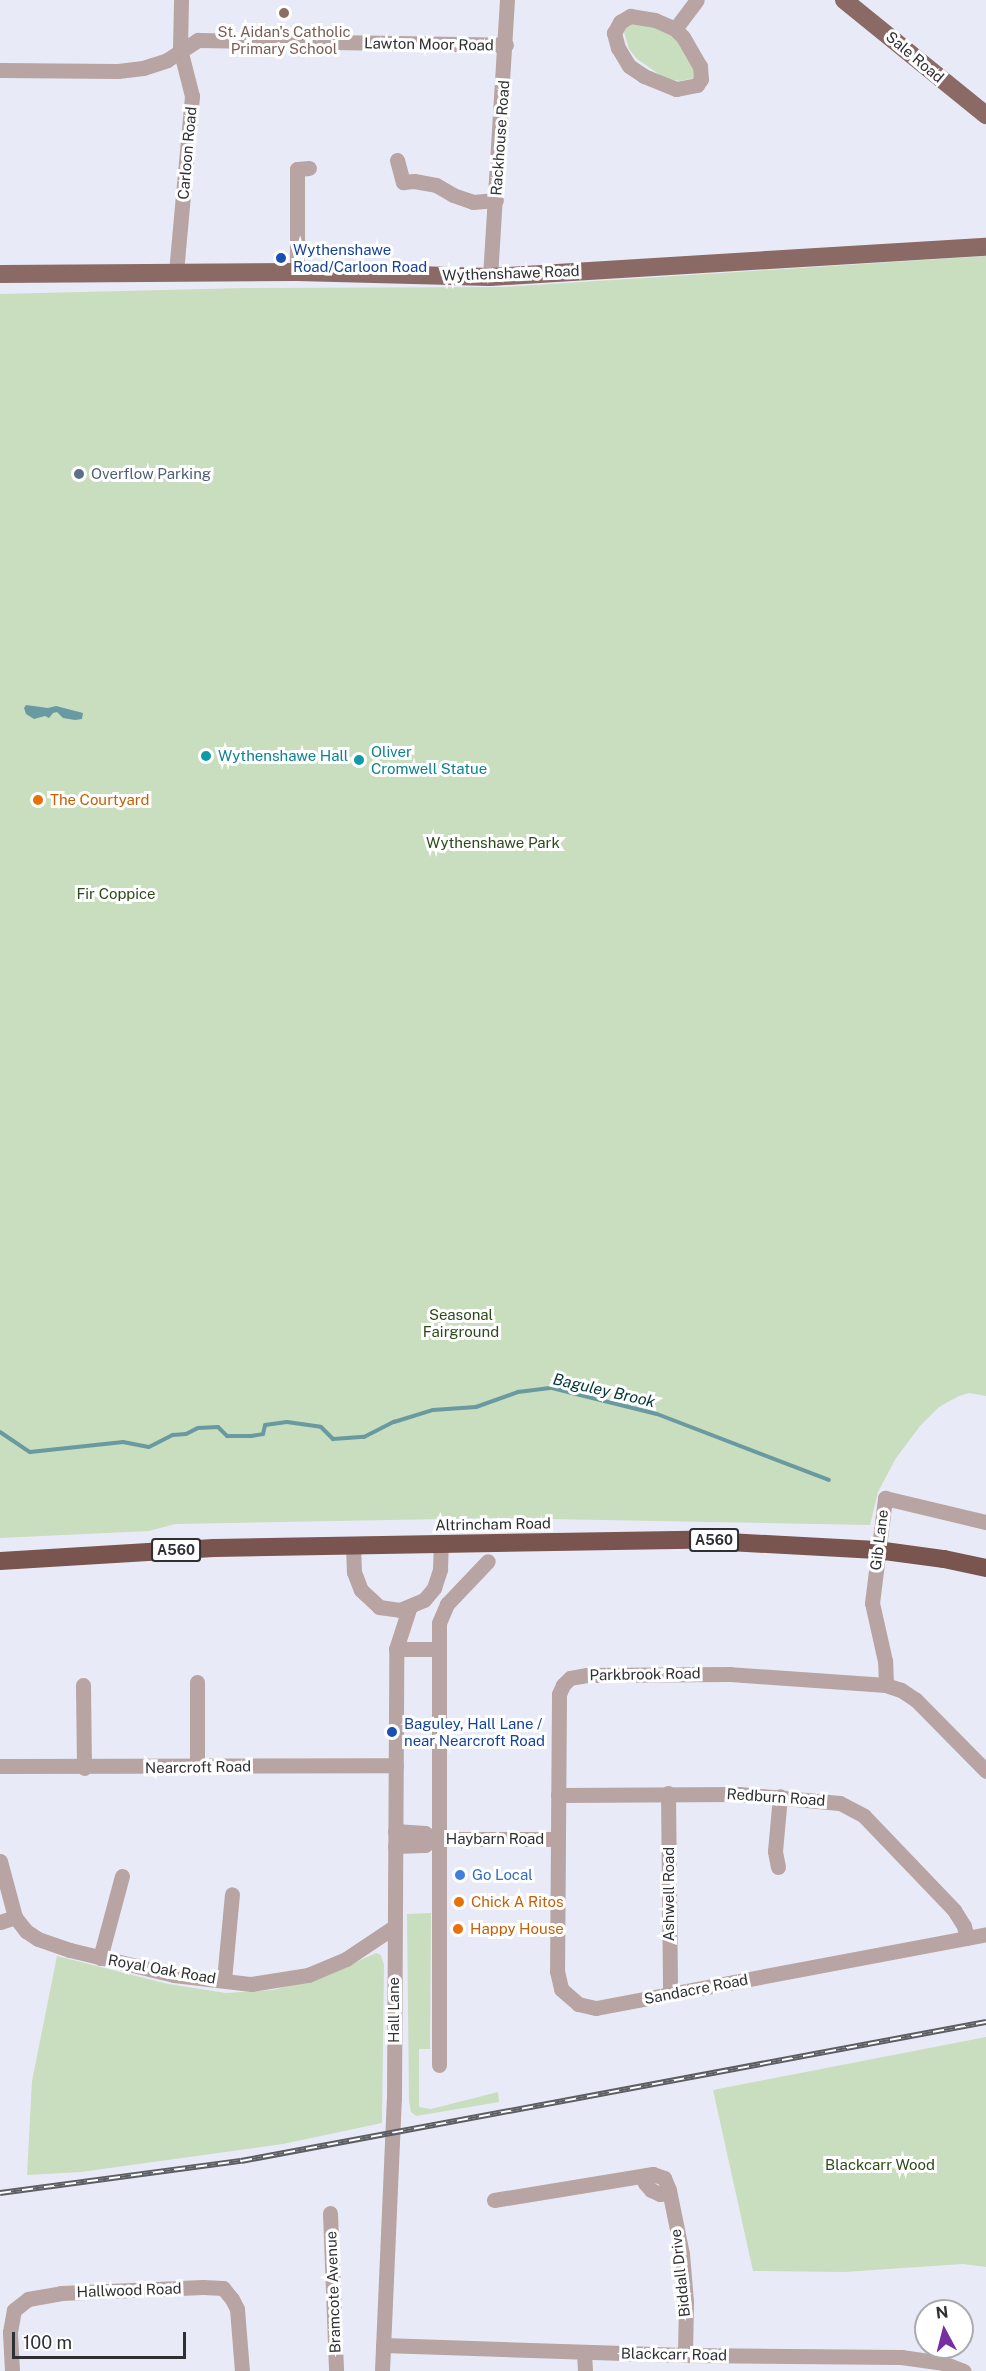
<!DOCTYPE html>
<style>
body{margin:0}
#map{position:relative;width:986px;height:2371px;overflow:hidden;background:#e8ebf7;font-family:"Public Sans",sans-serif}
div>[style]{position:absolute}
.green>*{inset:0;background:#c9ddbf}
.water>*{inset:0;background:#6a9aa1}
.stream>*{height:4px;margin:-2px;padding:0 2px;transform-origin:2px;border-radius:2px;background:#6a9aa1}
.minor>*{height:15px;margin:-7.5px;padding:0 7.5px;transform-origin:7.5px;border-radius:7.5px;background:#b8a4a2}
.major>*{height:18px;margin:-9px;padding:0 9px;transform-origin:9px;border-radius:9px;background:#8b6965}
.highway>*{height:18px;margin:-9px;padding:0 9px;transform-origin:9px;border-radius:9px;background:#7a544f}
.rail>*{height:6px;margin-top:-3px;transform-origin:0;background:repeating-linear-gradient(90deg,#fff 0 11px,#5d5e64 0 22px);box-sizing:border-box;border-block:2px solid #5d5e64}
.dots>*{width:16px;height:16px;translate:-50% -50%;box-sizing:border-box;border:3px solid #fff;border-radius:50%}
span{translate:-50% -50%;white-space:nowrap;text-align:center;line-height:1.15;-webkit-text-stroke:6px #fff;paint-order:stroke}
.shield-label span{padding:2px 4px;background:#fff;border:2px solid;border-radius:4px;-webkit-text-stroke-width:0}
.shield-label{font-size:14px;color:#2f3034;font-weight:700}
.education-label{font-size:15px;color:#785e54}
.street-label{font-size:15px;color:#2f3034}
.transit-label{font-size:15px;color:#164399}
.left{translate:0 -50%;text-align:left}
.service-label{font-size:15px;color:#4e5e75}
.culture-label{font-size:15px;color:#0d838f}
.food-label{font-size:15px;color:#c56008}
.park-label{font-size:15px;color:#2d4a1a}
.shop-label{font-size:15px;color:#366cbe}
.water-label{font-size:16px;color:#04353b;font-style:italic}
.north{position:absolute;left:914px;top:2299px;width:60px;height:60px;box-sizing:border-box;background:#fff;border:2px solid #acacae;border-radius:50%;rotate:353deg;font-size:16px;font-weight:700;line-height:24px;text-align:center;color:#2f3034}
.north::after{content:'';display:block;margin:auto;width:21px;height:27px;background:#752fa2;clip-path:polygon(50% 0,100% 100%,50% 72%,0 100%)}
.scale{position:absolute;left:12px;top:2332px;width:174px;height:27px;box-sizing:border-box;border:3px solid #2f3034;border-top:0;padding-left:8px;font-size:18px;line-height:21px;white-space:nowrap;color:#2f3034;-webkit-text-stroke:4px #fff;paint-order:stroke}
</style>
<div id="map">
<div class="green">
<div style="clip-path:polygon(644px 22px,672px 35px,692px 57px,694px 78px,680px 81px,666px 79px,637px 59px,629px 49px,624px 32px,626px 26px)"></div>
<div style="clip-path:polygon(986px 256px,986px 1396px,969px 1393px,959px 1396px,939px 1407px,920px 1426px,896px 1458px,878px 1492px,870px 1525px,498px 1518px,175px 1524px,149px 1531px,0 1538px,0 294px,245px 288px,503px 287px)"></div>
<div style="clip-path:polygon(431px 1913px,430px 2049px,419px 2049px,419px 2107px,431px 2109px,498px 2092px,499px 2102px,416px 2116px,411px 2112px,409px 2101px,407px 1914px)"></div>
<div style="clip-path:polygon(376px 1953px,381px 1955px,384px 1965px,382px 2123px,283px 2144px,81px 2172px,27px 2175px,32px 2081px,57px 1956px,168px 1984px,226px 1993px,273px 1990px,323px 1977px)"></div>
<div style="clip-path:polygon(986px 2037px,986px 2267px,963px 2264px,844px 2272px,753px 2271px,713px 2090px)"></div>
</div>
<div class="water">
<div style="clip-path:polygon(26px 705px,48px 708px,56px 706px,83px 713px,82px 719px,75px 720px,63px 718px,57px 712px,53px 713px,49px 718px,45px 716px,34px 719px,26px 714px,24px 708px)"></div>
</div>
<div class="stream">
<div style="left:0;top:1432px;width:36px;rotate:34deg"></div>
<div style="left:30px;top:1452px;width:94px;rotate:-6.1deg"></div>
<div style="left:123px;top:1442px;width:26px;rotate:11deg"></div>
<div style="left:149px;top:1447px;width:27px;rotate:-27deg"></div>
<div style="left:173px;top:1435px;width:13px;rotate:-4deg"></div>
<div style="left:186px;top:1434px;width:13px;rotate:-27deg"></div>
<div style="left:198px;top:1428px;width:20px;rotate:-3deg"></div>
<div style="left:218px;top:1427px;width:13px;rotate:45deg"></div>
<div style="left:227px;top:1436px;width:24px"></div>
<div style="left:251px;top:1436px;width:12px;rotate:-9deg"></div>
<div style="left:263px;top:1434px;width:9px;rotate:-77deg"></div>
<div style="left:265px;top:1425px;width:22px;rotate:-8deg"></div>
<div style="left:287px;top:1422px;width:34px;rotate:8deg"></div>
<div style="left:321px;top:1427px;width:17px;rotate:45deg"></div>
<div style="left:333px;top:1439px;width:31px;rotate:-4deg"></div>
<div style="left:364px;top:1437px;width:34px;rotate:-27deg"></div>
<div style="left:394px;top:1422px;width:41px;rotate:-17.1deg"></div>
<div style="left:433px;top:1410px;width:43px;rotate:-4deg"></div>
<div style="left:476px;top:1407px;width:45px;rotate:-19.7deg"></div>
<div style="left:518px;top:1392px;width:34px;rotate:-7deg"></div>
<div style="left:552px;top:1388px;width:108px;rotate:13.9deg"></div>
<div style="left:657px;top:1414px;width:184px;rotate:21deg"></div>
</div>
<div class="minor">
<div style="left:630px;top:16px;width:25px;rotate:9deg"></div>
<div style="left:655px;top:20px;width:22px;rotate:24deg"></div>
<div style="left:675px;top:29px;width:11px;rotate:45deg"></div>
<div style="left:683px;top:37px;width:34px;rotate:60deg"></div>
<div style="left:700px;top:66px;width:13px;rotate:86deg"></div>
<div style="left:701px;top:79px;width:7px;rotate:124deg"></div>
<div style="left:697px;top:85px;width:21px;rotate:169deg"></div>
<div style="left:676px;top:89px;width:35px;rotate:-158deg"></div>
<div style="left:644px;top:76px;width:18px;rotate:-146deg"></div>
<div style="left:629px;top:66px;width:21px;rotate:-121deg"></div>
<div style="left:618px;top:48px;width:16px;rotate:-105deg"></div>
<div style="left:614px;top:33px;width:13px;rotate:-61deg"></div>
<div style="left:620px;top:22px;width:12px;rotate:-31deg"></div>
<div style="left:675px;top:29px;width:36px;rotate:-53deg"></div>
<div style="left:0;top:70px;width:118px;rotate:0.5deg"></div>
<div style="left:118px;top:71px;width:25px;rotate:-7deg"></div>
<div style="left:143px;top:68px;width:25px;rotate:-18deg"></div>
<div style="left:167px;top:60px;width:37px;rotate:-33deg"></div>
<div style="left:198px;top:40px;width:308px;rotate:0.9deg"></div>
<div style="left:397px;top:160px;width:23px;rotate:75deg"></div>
<div style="left:403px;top:182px;width:11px;rotate:-5deg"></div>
<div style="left:414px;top:181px;width:22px;rotate:10deg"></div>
<div style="left:436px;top:185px;width:20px;rotate:30deg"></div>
<div style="left:453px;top:195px;width:21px;rotate:19deg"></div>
<div style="left:473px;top:202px;width:23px;rotate:-5deg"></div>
<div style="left:176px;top:272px;width:177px;rotate:-84.8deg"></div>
<div style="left:192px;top:96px;width:49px;rotate:-104.3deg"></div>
<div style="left:180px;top:49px;width:49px;rotate:-88.8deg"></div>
<div style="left:297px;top:272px;width:103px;rotate:-90deg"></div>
<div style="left:297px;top:169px;width:12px;rotate:-5deg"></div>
<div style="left:490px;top:277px;width:278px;rotate:-86.5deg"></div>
<div style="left:353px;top:1545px;width:27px;rotate:88deg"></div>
<div style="left:354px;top:1572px;width:19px;rotate:69deg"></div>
<div style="left:361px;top:1590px;width:25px;rotate:43deg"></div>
<div style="left:379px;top:1607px;width:21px;rotate:8deg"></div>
<div style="left:400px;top:1610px;width:26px;rotate:-23deg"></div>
<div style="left:424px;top:1600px;width:16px;rotate:-50deg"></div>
<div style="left:434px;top:1588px;width:20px;rotate:-72deg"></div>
<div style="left:440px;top:1569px;width:26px;rotate:-88deg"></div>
<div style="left:396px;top:1649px;width:42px"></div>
<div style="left:83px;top:1685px;width:83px;rotate:89.3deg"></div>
<div style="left:886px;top:1685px;width:24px;rotate:-92deg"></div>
<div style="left:885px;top:1661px;width:59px;rotate:-102.6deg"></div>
<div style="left:872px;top:1603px;width:106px;rotate:-82.9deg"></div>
<div style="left:885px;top:1498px;width:104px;rotate:13.4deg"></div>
<div style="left:0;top:1766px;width:396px;rotate:-0.1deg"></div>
<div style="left:197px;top:1767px;width:85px;rotate:-90deg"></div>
<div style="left:986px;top:1771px;width:100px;rotate:-134.6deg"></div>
<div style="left:916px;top:1700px;width:18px;rotate:-146deg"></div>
<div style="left:901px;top:1690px;width:16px;rotate:-162deg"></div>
<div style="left:886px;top:1685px;width:156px;rotate:-176deg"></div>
<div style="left:730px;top:1674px;width:143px;rotate:179.6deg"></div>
<div style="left:587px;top:1675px;width:17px;rotate:170deg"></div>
<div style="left:570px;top:1678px;width:10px;rotate:135deg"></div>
<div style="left:563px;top:1685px;width:10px;rotate:114deg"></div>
<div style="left:559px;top:1694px;width:277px;rotate:90.4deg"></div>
<div style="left:557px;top:1971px;width:18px;rotate:77deg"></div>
<div style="left:561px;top:1989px;width:23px;rotate:41deg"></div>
<div style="left:578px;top:2004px;width:18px;rotate:13deg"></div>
<div style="left:596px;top:2008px;width:397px;rotate:-10.7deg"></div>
<div style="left:668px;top:1793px;width:201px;rotate:89.4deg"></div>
<div style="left:558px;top:1795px;width:181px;rotate:-0.3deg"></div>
<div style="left:739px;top:1794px;width:101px;rotate:5.1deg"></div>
<div style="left:840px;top:1803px;width:27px;rotate:28deg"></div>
<div style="left:864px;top:1816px;width:130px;rotate:46.2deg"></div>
<div style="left:954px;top:1910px;width:19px;rotate:58deg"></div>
<div style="left:964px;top:1926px;width:12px;rotate:76deg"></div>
<div style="left:395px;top:1831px;width:30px;rotate:4deg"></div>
<div style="left:425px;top:1833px;width:10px;rotate:37deg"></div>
<div style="left:433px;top:1839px;width:125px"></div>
<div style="left:395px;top:1846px;width:30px;rotate:-2deg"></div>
<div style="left:425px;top:1845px;width:10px;rotate:-37deg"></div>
<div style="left:0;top:1861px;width:58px;rotate:75deg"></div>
<div style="left:15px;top:1917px;width:18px;rotate:52deg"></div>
<div style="left:26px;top:1931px;width:14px;rotate:34deg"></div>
<div style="left:38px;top:1939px;width:34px;rotate:19deg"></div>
<div style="left:70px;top:1950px;width:107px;rotate:13.5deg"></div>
<div style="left:174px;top:1975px;width:78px;rotate:6.7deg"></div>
<div style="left:251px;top:1984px;width:58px;rotate:-9deg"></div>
<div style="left:308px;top:1975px;width:41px;rotate:-22.8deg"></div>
<div style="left:346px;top:1959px;width:58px;rotate:-33.7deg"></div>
<div style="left:778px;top:1867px;width:16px;rotate:-101deg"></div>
<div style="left:775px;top:1851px;width:55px;rotate:-84.8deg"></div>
<div style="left:0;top:1922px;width:16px;rotate:-18deg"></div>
<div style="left:100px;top:1958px;width:85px;rotate:-75deg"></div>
<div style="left:224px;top:1980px;width:86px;rotate:-84.7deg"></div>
<div style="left:439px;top:2065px;width:442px;rotate:-90deg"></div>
<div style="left:439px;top:1623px;width:21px;rotate:-67deg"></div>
<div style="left:447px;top:1604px;width:59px;rotate:-46.4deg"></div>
<div style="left:649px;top:2175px;width:9px;rotate:117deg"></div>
<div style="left:645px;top:2183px;width:9px;rotate:49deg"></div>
<div style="left:651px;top:2190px;width:10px;rotate:24deg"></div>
<div style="left:660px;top:2194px;width:8px;rotate:-14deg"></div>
<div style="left:494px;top:2200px;width:161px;rotate:-9.3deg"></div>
<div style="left:653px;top:2174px;width:12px;rotate:20deg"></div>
<div style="left:664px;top:2178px;width:13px;rotate:67deg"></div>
<div style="left:669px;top:2190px;width:65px;rotate:78.5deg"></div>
<div style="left:682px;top:2254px;width:48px;rotate:85.2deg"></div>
<div style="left:686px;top:2302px;width:53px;rotate:91.1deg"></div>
<div style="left:330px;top:2213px;width:158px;rotate:87.8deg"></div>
<div style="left:383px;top:2345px;width:302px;rotate:1.9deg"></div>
<div style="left:685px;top:2355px;width:216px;rotate:0.5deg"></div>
<div style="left:901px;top:2357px;width:42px;rotate:8.1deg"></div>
<div style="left:943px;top:2363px;width:22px;rotate:21deg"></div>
<div style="left:584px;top:2352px;width:19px;rotate:87deg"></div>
<div style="left:12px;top:2371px;width:39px;rotate:-93deg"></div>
<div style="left:10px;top:2332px;width:22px;rotate:-80deg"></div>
<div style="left:14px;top:2310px;width:18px;rotate:-38deg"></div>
<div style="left:28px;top:2299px;width:34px;rotate:-10deg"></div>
<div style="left:61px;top:2293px;width:142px;rotate:-2.4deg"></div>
<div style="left:203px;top:2287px;width:20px;rotate:3deg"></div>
<div style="left:223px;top:2288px;width:14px;rotate:51deg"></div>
<div style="left:232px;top:2299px;width:11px;rotate:63deg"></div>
<div style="left:237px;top:2309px;width:62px;rotate:85.4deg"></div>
<div style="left:382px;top:2371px;width:272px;rotate:-87.5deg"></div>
<div style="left:394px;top:2099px;width:450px;rotate:-89.7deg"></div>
<div style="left:396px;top:1649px;width:42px;rotate:-72deg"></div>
</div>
<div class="major">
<div style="left:844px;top:0;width:183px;rotate:39deg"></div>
<div style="left:0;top:274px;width:297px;rotate:-0.4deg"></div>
<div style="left:297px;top:272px;width:193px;rotate:1.5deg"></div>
<div style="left:490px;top:277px;width:497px;rotate:-3.5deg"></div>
</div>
<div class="highway">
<div style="left:0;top:1561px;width:214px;rotate:-3.5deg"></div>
<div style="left:214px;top:1548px;width:478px;rotate:-1deg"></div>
<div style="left:692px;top:1540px;width:185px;rotate:3.1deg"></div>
<div style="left:877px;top:1550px;width:68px;rotate:7.7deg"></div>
<div style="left:944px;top:1559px;width:43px;rotate:12.1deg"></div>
</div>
<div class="rail">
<div style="left:0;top:2193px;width:243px;rotate:-7.6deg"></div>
<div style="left:241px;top:2161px;width:758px;rotate:-10.57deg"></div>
</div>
<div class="dots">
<div style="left:284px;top:13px;background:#8d6e63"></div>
<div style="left:281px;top:258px;background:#1a4fb4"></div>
<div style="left:79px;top:474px;background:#5c6f8a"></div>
<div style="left:206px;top:756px;background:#0f9aa8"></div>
<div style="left:359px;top:760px;background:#0f9aa8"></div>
<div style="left:38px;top:800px;background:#e8710a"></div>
<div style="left:392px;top:1732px;background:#1a4fb4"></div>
<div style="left:460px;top:1875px;background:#3f7fe0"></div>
<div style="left:459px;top:1902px;background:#e8710a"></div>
<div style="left:458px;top:1929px;background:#e8710a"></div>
</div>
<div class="shield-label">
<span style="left:714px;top:1540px">A560</span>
<span style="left:176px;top:1550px">A560</span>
</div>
<div class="education-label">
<span style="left:284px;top:40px">St. Aidan's Catholic<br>Primary School</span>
</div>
<div class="street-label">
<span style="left:429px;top:44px;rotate:1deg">Lawton Moor Road</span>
<span style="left:915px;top:57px;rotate:40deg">Sale Road</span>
<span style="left:500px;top:138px;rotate:-86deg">Rackhouse Road</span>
<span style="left:187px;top:153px;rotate:-85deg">Carloon Road</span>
<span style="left:511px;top:273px;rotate:-2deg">Wythenshawe Road</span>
<span style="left:493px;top:1524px;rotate:-1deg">Altrincham Road</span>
<span style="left:879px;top:1540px;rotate:-83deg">Gib Lane</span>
<span style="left:645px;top:1674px;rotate:-1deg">Parkbrook Road</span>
<span style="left:198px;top:1767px;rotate:-1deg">Nearcroft Road</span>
<span style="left:776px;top:1797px;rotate:4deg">Redburn Road</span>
<span style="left:495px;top:1839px">Haybarn Road</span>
<span style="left:669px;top:1894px;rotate:-90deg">Ashwell Road</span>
<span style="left:162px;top:1969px;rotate:10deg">Royal Oak Road</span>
<span style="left:696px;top:1989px;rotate:-11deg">Sandacre Road</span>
<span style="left:394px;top:2010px;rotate:-90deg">Hall Lane</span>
<span style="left:680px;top:2273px;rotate:-96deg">Biddall Drive</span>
<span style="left:129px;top:2290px;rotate:-2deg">Hallwood Road</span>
<span style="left:333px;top:2292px;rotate:-92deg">Bramcote Avenue</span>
<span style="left:674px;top:2354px;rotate:1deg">Blackcarr Road</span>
</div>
<div class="transit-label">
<span class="left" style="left:293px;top:258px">Wythenshawe<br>Road/Carloon Road</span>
<span class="left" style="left:404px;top:1732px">Baguley, Hall Lane /<br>near Nearcroft Road</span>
</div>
<div class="service-label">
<span class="left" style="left:91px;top:474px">Overflow Parking</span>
</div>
<div class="culture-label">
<span class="left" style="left:371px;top:760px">Oliver<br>Cromwell Statue</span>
<span class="left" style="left:218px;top:756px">Wythenshawe Hall</span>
</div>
<div class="food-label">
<span class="left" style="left:50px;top:800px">The Courtyard</span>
<span class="left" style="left:471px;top:1902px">Chick A Ritos</span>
<span class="left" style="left:470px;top:1929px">Happy House</span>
</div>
<div class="park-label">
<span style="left:493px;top:843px">Wythenshawe Park</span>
<span style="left:116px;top:894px">Fir Coppice</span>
<span style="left:461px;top:1323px">Seasonal<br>Fairground</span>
<span style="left:880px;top:2165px">Blackcarr Wood</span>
</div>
<div class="shop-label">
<span class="left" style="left:472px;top:1875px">Go Local</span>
</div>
<div class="water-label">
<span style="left:604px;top:1391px;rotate:13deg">Baguley Brook</span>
</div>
<div class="north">N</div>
<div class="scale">100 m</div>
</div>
